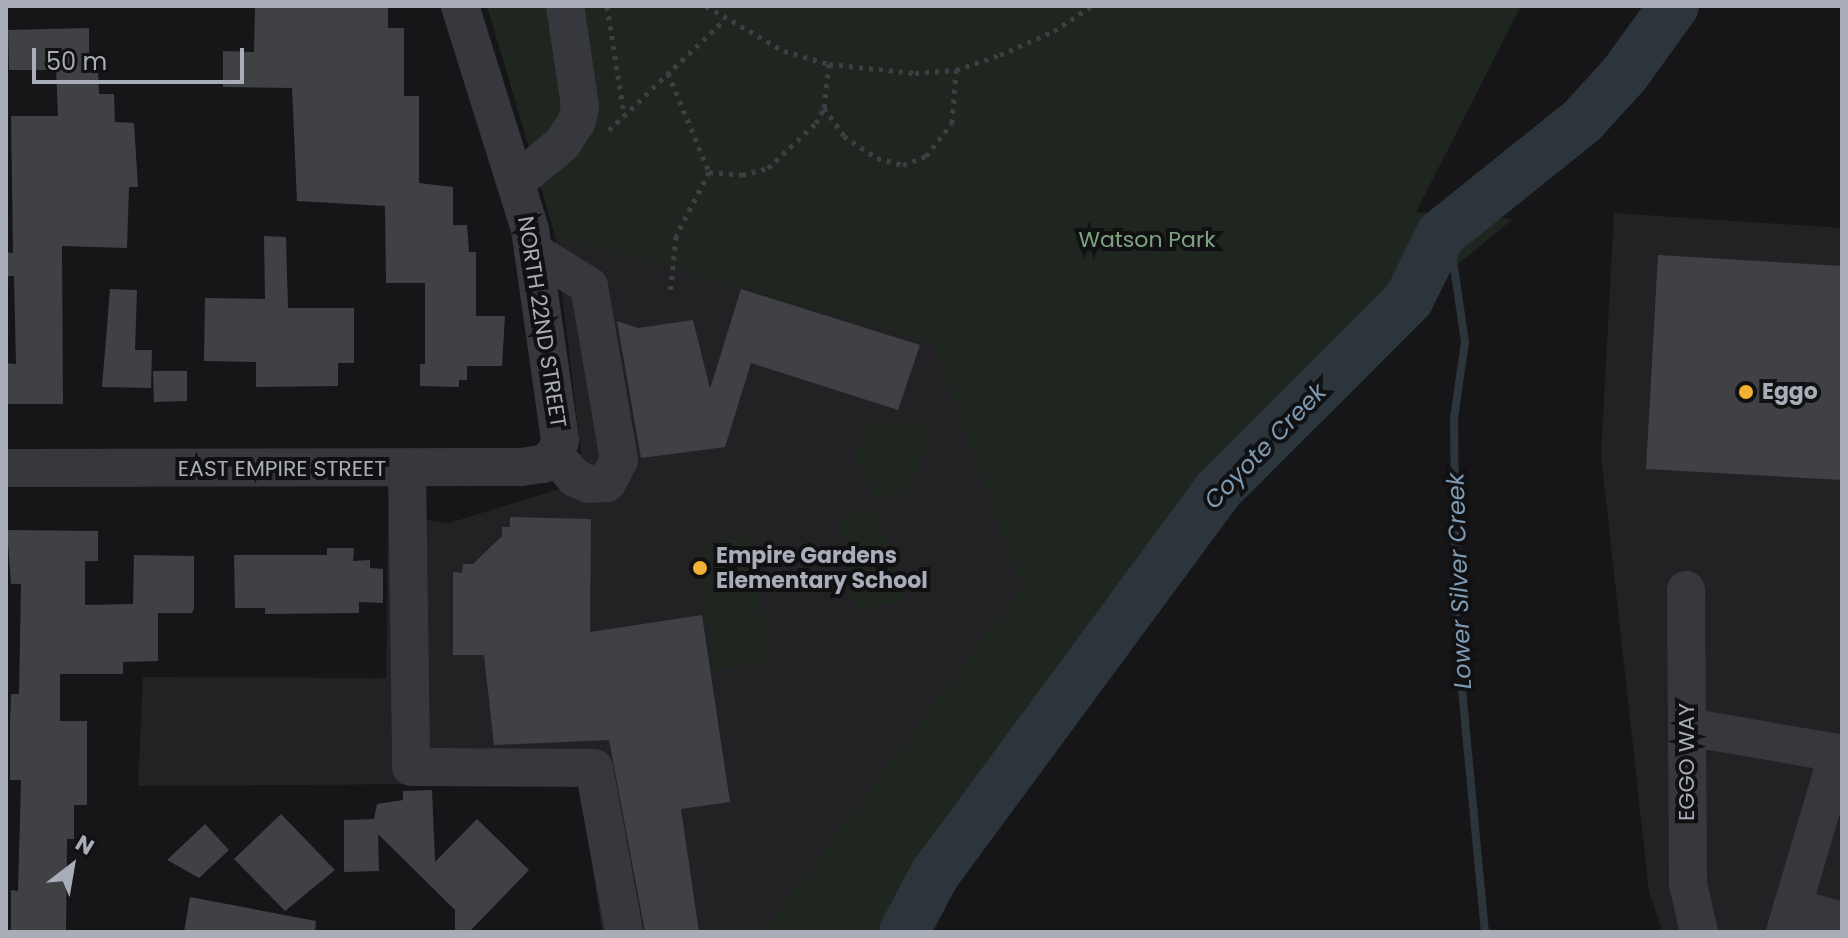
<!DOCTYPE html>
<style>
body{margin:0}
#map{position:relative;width:1848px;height:938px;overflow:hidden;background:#161618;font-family:Poppins,sans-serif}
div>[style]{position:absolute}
.built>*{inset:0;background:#222225}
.green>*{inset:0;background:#1e261f}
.stream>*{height:8px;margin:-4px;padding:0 4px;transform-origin:4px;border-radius:4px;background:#2c353c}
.river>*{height:50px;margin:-25px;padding:0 25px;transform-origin:25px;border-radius:25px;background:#2c353c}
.building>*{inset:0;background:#404145}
.path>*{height:5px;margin-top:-2.5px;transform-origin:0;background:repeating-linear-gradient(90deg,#3d3f44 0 4px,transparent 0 10px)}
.minor>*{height:38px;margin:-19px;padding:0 19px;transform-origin:19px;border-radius:19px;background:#37383d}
.dots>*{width:22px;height:22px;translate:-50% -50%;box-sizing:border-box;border:4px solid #111113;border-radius:50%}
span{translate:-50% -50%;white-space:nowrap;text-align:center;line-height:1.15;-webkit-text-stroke:8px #111113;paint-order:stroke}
.park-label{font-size:22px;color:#7fa381}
.street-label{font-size:22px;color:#a8adb8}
.poi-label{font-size:22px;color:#a8adb8;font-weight:700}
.left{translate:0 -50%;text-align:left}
.water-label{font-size:24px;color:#7f9bb3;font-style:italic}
.frame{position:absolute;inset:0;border:8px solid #a8adb8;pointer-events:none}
.north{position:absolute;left:32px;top:826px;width:80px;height:80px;-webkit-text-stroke:6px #111113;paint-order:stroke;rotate:31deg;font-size:22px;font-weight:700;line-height:32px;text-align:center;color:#a8adb8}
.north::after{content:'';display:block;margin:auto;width:28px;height:36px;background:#a8adb8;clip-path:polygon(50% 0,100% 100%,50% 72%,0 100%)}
.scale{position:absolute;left:32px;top:48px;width:212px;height:36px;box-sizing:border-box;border:4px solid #a8adb8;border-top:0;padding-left:10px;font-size:24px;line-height:28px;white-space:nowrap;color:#a8adb8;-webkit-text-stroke:6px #111113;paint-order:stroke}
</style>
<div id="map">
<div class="built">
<div style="clip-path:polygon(1614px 213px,1842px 228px,1842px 932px,1663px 932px,1649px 892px,1601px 455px)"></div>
<div style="clip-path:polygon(555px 235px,934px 343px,1022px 589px,763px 932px,602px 932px,580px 783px,138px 786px,143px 677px,386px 678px,388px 515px,449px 523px,569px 486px,581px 452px)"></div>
</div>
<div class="green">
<div style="clip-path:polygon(487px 6px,1521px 6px,1416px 212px,1513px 219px,1400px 312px,1146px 593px,913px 932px,763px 932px,1021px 588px,933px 343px,555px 235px)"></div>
<div style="clip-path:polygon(878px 421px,900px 427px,917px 422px,926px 427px,927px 445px,907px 493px,876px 500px,855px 456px,866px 424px)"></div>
<div style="clip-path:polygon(877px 510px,903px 601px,854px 609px,839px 516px)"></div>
<div style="clip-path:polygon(751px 536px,770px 662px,715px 671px,697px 546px)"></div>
</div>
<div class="stream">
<div style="left:1441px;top:234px;width:16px;rotate:52deg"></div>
<div style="left:1451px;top:247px;width:96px;rotate:81.6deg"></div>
<div style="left:1465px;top:342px;width:77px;rotate:98.2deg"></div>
<div style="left:1454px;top:418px;width:208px;rotate:89.4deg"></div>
<div style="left:1456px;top:626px;width:307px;rotate:84.6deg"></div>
</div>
<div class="river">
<div style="left:904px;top:932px;width:66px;rotate:-61.9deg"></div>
<div style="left:935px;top:874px;width:477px;rotate:-53.6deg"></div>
<div style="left:1218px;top:490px;width:270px;rotate:-45deg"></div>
<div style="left:1409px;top:299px;width:72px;rotate:-63.8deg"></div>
<div style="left:1441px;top:234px;width:181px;rotate:-38.7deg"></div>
<div style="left:1582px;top:121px;width:62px;rotate:-47.6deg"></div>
<div style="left:1624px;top:75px;width:85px;rotate:-54.1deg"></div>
</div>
<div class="building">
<div style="clip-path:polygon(255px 6px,388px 6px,388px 28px,404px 28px,404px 96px,419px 96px,419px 183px,453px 187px,453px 225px,467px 225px,469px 252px,476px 252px,476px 316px,505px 316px,502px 366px,467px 366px,467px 380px,459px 380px,459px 387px,420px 386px,420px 364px,425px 364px,425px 283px,386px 283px,385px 206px,297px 201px,292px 88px,223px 87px,223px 51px,254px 52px)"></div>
<div style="clip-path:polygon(89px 28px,89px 72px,98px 72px,99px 94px,114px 94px,115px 122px,134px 123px,138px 187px,129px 187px,127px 248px,62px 246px,63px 404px,6px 404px,6px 363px,16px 364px,14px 276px,6px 276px,6px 252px,13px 253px,11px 116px,58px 116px,56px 70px,9px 70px,8px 30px)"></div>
<div style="clip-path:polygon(264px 236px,286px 237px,288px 308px,354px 308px,354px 363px,338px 363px,338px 386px,256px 387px,256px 362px,204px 361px,205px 298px,265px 299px)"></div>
<div style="clip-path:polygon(1658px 255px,1842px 266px,1842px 480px,1646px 469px)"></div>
<div style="clip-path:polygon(110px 289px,137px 290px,135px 350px,152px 350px,151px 388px,102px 387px)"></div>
<div style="clip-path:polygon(741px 289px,920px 345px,898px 410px,751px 363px,725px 447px,641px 458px,617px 321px,638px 328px,693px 320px,710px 389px)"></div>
<div style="clip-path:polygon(153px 371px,187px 371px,187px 401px,154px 402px)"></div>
<div style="clip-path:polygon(510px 517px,591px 519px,590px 632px,702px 615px,730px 802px,681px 809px,699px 932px,645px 932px,609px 740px,494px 745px,484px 655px,453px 655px,453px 572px,462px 573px,463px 564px,473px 564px,502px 536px,502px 527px,510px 527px)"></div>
<div style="clip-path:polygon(7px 530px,98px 531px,98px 561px,85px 561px,85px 605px,133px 604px,134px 555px,194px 556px,194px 608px,192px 613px,158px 613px,158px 661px,123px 662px,123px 674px,60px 674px,60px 721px,87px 721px,87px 805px,74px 805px,74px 839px,67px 839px,66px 932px,11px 932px,11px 890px,18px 891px,21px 780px,10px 780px,10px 721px,11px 694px,19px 694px,21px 584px,11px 584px)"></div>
<div style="clip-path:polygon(327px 548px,354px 548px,353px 561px,370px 560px,370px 568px,383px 569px,383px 603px,359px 602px,359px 613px,265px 614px,265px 608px,235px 608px,234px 555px,327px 555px)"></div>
<div style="clip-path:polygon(432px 790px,435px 862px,477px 819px,529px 870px,469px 932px,455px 932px,455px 910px,378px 834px,379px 871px,344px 872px,344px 820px,374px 819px,377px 804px,403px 800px,403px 791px)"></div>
<div style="clip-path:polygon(281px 814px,335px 870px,285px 911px,234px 859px)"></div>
<div style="clip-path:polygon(205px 824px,229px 850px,199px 878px,167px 860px)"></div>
<div style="clip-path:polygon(190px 897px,316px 921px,315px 932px,184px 932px)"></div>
</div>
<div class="path">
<div style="left:607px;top:6px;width:110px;rotate:81.1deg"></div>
<div style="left:706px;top:6px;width:90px;rotate:30deg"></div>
<div style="left:784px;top:51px;width:47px;rotate:16.1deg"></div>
<div style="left:829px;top:64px;width:86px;rotate:6deg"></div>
<div style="left:915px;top:73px;width:41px;rotate:-4.2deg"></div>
<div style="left:956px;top:70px;width:46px;rotate:-18.8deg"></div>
<div style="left:1000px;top:55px;width:59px;rotate:-24deg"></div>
<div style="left:1054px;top:31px;width:45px;rotate:-34deg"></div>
<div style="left:829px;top:64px;width:44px;rotate:96.5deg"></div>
<div style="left:824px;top:108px;width:34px;rotate:54deg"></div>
<div style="left:844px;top:136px;width:40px;rotate:34deg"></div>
<div style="left:877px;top:158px;width:27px;rotate:15deg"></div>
<div style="left:903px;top:165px;width:25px;rotate:-21deg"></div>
<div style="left:926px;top:156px;width:42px;rotate:-51.8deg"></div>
<div style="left:952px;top:123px;width:53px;rotate:-85.7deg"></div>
<div style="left:668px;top:73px;width:107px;rotate:67.5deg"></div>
<div style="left:709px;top:172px;width:72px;rotate:117.3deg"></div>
<div style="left:676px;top:236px;width:60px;rotate:95.7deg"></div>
<div style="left:609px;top:130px;width:159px;rotate:-43.7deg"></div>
<div style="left:709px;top:172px;width:33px;rotate:5deg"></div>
<div style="left:742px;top:175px;width:27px;rotate:-15deg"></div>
<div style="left:768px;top:168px;width:66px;rotate:-43.2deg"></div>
<div style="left:816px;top:123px;width:17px;rotate:-62deg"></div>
</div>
<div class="minor">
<div style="left:460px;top:6px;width:234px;rotate:72.6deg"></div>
<div style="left:530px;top:229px;width:214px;rotate:81.9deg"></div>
<div style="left:560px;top:441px;width:15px;rotate:110deg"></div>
<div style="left:516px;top:182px;width:60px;rotate:-39.6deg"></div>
<div style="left:562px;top:144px;width:27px;rotate:-57deg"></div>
<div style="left:577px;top:121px;width:15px;rotate:-79deg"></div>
<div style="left:580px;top:106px;width:101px;rotate:-98.5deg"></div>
<div style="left:533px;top:251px;width:66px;rotate:32deg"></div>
<div style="left:589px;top:286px;width:177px;rotate:80.2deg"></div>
<div style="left:619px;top:460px;width:26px;rotate:118deg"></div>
<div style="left:607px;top:483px;width:18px;rotate:177deg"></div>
<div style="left:589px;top:484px;width:15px;rotate:-157deg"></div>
<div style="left:575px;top:478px;width:30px;rotate:-131deg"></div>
<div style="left:6px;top:468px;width:515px;rotate:-0.11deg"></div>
<div style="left:521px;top:467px;width:22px;rotate:-8deg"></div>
<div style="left:543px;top:464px;width:15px;rotate:-37deg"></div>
<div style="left:407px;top:469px;width:298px;rotate:89.2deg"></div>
<div style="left:411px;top:767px;width:183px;rotate:0.3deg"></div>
<div style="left:594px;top:768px;width:167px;rotate:79.6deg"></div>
<div style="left:1686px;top:590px;width:294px;rotate:89.6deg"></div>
<div style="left:1688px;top:884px;width:49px;rotate:77.1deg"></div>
<div style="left:1687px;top:727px;width:153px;rotate:9.8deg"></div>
<div style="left:1838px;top:753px;width:187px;rotate:106.5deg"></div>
<div style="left:1792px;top:907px;width:52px;rotate:15.6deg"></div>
</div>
<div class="dots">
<div style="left:1746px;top:392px;background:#f2b134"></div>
<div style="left:700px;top:568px;background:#f2b134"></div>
</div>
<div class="park-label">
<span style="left:1147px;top:240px">Watson Park</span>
</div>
<div class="street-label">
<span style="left:542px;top:322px;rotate:81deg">NORTH 22ND STREET</span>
<span style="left:282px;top:469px">EAST EMPIRE STREET</span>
<span style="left:1687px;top:762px;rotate:-90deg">EGGO WAY</span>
</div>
<div class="poi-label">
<span class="left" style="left:1762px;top:392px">Eggo</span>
<span class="left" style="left:716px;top:568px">Empire Gardens<br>Elementary School</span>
</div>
<div class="water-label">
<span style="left:1265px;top:446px;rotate:-46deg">Coyote Creek</span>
<span style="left:1459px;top:581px;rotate:-92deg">Lower Silver Creek</span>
</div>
<div class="frame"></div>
<div class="north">N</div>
<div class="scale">50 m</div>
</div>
